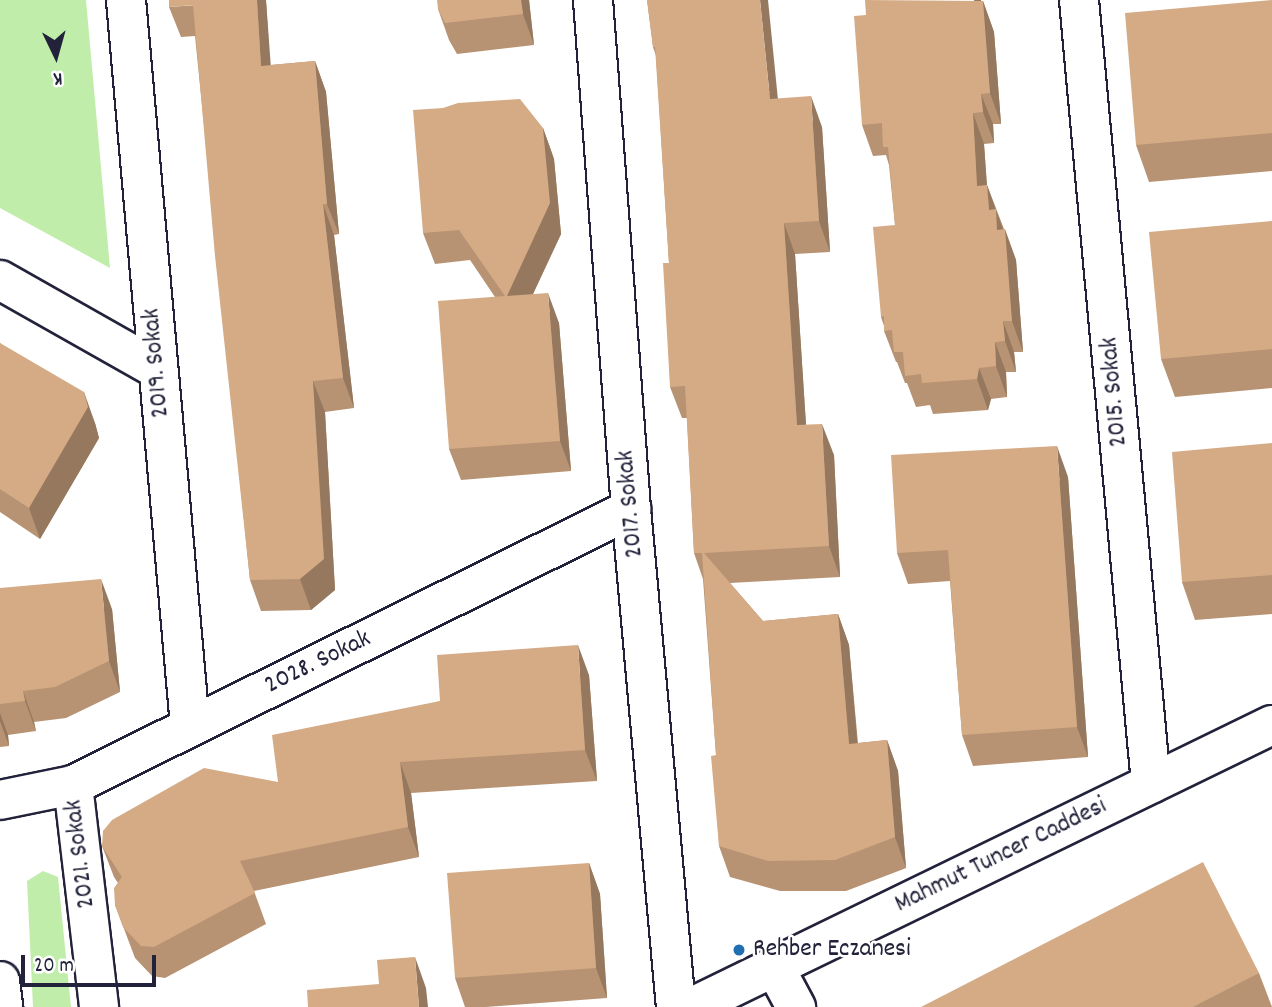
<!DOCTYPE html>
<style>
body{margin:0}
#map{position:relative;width:1272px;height:1007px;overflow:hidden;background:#fff;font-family:Dekko,sans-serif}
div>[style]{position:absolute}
.green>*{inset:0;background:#c1edaa}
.roads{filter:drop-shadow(2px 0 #22223b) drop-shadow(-2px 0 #22223b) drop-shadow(0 2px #22223b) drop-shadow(0 -2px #22223b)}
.minor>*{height:38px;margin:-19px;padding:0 19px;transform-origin:19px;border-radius:19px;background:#fff}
.wall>*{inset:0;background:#b79373}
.shaded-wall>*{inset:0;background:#95785e}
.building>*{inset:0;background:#d5ab86}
.dots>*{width:19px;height:19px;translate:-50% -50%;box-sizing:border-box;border:4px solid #fff;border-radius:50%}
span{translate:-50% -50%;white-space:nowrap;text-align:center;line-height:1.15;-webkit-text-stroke:5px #fff;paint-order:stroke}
.street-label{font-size:26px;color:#22223b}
.poi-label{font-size:26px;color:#22223b}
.left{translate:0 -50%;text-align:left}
.north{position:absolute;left:21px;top:21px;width:70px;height:70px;-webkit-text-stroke:5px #fff;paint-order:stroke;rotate:175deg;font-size:19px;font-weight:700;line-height:28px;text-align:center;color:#22223b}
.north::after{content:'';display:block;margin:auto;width:24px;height:32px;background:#22223b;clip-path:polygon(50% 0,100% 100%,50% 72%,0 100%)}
.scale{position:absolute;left:21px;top:955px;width:135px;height:32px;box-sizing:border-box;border:4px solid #22223b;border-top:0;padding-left:9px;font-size:21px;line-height:24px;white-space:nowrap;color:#22223b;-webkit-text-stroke:5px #fff;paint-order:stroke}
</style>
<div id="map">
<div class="green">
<div style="clip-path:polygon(0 0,86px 0,110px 268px,0 208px)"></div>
<div style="clip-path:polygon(43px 871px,58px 877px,71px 1007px,33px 1007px,27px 881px)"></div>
</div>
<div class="roads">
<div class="minor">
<div style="left:126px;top:0;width:729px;rotate:84.96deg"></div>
<div style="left:593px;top:0;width:510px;rotate:85.73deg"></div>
<div style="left:631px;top:509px;width:500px;rotate:84.84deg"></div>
<div style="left:1079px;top:0;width:787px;rotate:84.75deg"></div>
<div style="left:0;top:280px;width:180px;rotate:29.5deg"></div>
<div style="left:73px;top:785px;width:224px;rotate:83.3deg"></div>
<div style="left:0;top:800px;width:75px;rotate:-11.6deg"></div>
<div style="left:73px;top:785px;width:623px;rotate:-26.32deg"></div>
<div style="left:774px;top:966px;width:47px;rotate:61.8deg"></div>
<div style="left:0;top:981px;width:26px;rotate:83deg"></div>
<div style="left:692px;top:1007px;width:645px;rotate:-25.93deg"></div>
</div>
</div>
<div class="wall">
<div style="clip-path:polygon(266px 0,270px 65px,315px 61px,326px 92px,339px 234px,334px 235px,354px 408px,325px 412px,335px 590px,311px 610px,261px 611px,250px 580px,195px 36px,181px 37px,169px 7px)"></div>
<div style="clip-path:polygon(529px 0,534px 45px,457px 54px,449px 40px,438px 9px)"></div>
<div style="clip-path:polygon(647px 0,778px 99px,822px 127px,830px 252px,795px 254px,806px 425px,834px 455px,840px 577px,730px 583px,763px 621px,838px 614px,849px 645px,858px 743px,887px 740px,898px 771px,906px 868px,846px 891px,780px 891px,730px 877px,719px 846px,716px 755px,703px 579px,694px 553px,687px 418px,682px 418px,670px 387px,669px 263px,656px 56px,653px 47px)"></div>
<div style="clip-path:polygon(1272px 0,1272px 171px,1149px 182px,1136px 145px)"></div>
<div style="clip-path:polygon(983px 1px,994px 32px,1001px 124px,993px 124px,994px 143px,984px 144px,987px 185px,1016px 260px,1023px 352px,1014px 352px,1016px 372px,1006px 372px,1007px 397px,991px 399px,988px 410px,933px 414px,930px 405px,916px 407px,907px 383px,905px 383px,897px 362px,896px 362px,884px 331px,884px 326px,881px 317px,895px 225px,889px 165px,886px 155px,873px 156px,862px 125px,866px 15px)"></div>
<div style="clip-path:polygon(543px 128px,554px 159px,561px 234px,533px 294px,559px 323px,571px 471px,461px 480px,449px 449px,495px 297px,470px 260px,435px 264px,423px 233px)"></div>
<div style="clip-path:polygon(1272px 221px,1272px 388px,1175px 397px,1161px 359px)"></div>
<div style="clip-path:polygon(0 343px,95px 423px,99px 438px,40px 539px,0 512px)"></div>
<div style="clip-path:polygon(1272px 443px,1272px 614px,1195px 620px,1182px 582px)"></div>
<div style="clip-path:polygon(1068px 477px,1088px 757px,973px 766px,962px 735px,950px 581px,908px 584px,897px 553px)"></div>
<div style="clip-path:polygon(0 588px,112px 609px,120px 692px,66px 718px,34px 722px,36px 731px,8px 735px,9px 746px,0 747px)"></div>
<div style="clip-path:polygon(589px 675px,597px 781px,411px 793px,419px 857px,254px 891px,266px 924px,165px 978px,152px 976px,135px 958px,115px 905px,118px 883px,114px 877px,102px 846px,278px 782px,440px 701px)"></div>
<div style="clip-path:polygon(589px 863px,600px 894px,607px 998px,486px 1007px,465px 1007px,455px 978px)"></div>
<div style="clip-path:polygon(1259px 973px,1272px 1007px,921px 1007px)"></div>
</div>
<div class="shaded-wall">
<div style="clip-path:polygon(257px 0,266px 0,273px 96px,261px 66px)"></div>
<div style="clip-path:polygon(521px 0,529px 0,534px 45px,523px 14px)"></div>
<div style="clip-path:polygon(760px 0,768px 0,781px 130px,770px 99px)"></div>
<div style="clip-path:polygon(974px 0,981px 0,983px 7px,983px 1px,994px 32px,1001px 124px,990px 93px)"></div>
<div style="clip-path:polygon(315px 61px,326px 92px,339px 234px,327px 204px)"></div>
<div style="clip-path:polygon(981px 94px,993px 124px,994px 143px,983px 112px)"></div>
<div style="clip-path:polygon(811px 96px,822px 127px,830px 252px,819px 221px)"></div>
<div style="clip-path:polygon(973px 113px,984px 144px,989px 217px,977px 186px)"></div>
<div style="clip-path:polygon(543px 128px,554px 159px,561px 234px,518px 326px,507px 296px)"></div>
<div style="clip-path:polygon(987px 185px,1005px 235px,1005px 229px,1016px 260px,1023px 352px,1012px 321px,989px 210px)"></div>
<div style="clip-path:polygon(323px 204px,334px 235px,354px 408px,343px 378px)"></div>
<div style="clip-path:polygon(784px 223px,795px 254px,808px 456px,797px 425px)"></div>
<div style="clip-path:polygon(548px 293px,559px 323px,571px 471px,560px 441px)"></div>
<div style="clip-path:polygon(1003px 321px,1014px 352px,1016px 372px,1005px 341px)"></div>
<div style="clip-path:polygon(995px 342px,1006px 372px,1007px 397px,996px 366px)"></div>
<div style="clip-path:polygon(979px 368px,991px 399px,988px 410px,977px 379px)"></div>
<div style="clip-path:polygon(313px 381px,325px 412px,335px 590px,311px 610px,300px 579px)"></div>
<div style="clip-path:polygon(84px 392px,95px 423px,99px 438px,40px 539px,29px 508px)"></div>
<div style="clip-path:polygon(822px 424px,834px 455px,840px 577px,829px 546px)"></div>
<div style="clip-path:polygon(1057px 446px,1068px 477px,1088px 757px,1077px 727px)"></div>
<div style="clip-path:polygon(101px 579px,112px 609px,120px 692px,109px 661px)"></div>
<div style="clip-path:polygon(838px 614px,849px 645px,860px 774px,849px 744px)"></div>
<div style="clip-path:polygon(578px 645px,589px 675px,597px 781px,585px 750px)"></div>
<div style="clip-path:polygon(23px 691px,34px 722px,36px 731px,25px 701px)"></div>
<div style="clip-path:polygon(0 713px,8px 735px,9px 746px,0 721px)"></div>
<div style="clip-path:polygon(887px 740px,898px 771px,906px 868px,895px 837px)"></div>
<div style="clip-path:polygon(400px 762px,411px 793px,419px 857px,408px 827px)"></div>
<div style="clip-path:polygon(589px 863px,600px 894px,607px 998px,596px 968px)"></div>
<div style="clip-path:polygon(415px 957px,426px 988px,428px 1007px,419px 1007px)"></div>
</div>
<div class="building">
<div style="clip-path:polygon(169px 0,257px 0,261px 66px,315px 61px,327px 204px,323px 204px,343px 378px,313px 381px,324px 559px,300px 579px,250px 580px,215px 256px,193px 5px,169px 7px)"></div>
<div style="clip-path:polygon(437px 0,521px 0,523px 14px,445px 23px,438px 9px)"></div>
<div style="clip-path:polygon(647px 0,760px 0,770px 99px,811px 96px,819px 221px,784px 223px,797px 425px,822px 424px,829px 546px,704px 553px,763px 621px,838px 614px,849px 744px,887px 740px,895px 837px,835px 860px,768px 861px,719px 846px,711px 756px,716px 755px,702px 553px,694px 553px,685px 386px,670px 387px,663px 263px,669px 263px,655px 47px,653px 47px)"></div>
<div style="clip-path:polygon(865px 0,983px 1px,990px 93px,981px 94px,983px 112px,973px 113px,977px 186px,987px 185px,989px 210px,996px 209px,997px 230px,1005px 229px,1012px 321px,1003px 321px,1005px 341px,995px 342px,996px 366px,979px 368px,977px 379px,922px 383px,921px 374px,905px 376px,903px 352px,894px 352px,892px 330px,884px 331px,884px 316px,881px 317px,873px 227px,895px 225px,888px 147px,883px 147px,882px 123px,862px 125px,854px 16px,866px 15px)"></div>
<div style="clip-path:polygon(1272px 0,1272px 133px,1136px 145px,1125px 13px)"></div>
<div style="clip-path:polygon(520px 99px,543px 128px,550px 203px,507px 296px,548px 293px,560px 441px,449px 449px,438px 301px,505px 296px,459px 230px,423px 233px,413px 110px,443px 108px,458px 103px)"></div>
<div style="clip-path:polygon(1272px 221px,1272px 349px,1161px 359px,1149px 232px)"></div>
<div style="clip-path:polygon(0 343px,84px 392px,88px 407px,29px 508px,0 489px)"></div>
<div style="clip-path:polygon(1272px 443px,1272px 575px,1182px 582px,1172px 452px)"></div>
<div style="clip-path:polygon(1057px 446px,1077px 727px,962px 735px,948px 550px,897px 553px,891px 455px)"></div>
<div style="clip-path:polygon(101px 579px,109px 661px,55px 687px,23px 691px,25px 701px,0 704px,0 588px)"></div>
<div style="clip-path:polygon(578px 645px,585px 750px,400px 762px,408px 827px,240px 861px,255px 893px,154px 947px,141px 946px,123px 927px,115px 905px,114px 888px,122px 877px,102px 846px,103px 831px,112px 820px,204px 768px,278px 782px,272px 735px,440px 701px,437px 655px)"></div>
<div style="clip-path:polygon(1203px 862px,1259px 973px,1193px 1007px,921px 1007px)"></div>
<div style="clip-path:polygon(589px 863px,596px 968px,455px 978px,447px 873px)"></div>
<div style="clip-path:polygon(415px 957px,419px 1007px,308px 1007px,307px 990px,379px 984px,377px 960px)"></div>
</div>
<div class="dots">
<div style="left:739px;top:950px;background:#1f6fb2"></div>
</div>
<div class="street-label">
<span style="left:157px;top:363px;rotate:-95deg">2019. Sokak</span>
<span style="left:1115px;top:392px;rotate:-95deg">2015. Sokak</span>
<span style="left:631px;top:504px;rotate:-95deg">2017. Sokak</span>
<span style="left:318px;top:663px;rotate:-26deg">2028. Sokak</span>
<span style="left:81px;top:854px;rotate:-97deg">2021. Sokak</span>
<span style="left:1001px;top:856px;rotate:-26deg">Mahmut Tuncer Caddesi</span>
</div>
<div class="poi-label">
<span class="left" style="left:753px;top:950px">Rehber Eczanesi</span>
</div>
<div class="north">K</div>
<div class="scale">20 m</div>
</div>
